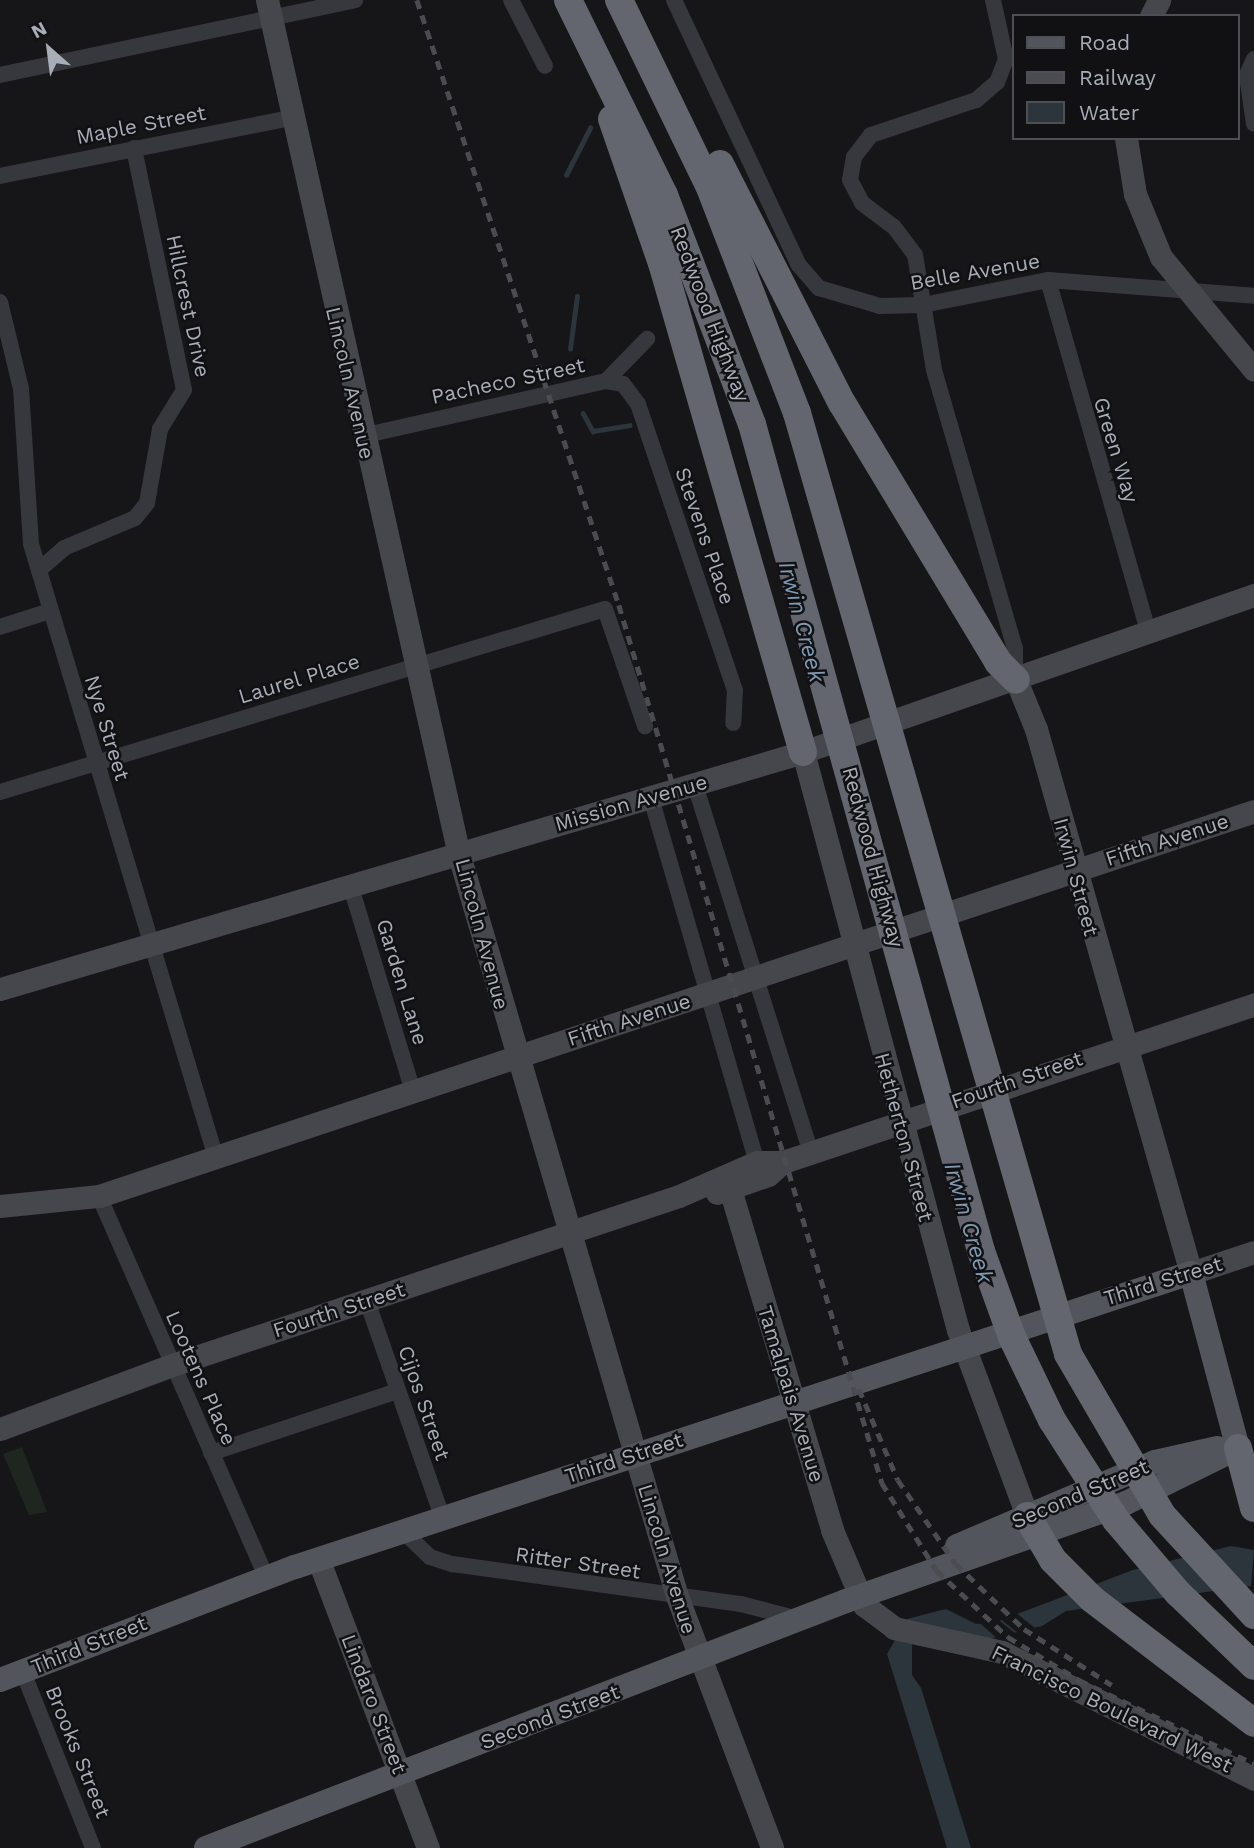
<!DOCTYPE html>
<style>
body{margin:0}
#map{position:relative;width:1254px;height:1848px;overflow:hidden;background:#161618;font-family:"Work Sans",sans-serif}
div>[style]{position:absolute}
.green>*{inset:0;background:#1e261f}
.water>*{inset:0;background:#2c353c}
.pier>*{inset:0;background:#161618}
.stream>*{height:4.5px;margin:-2.25px;padding:0 2.25px;transform-origin:2.25px;border-radius:2.25px;background:#2c353c}
.street>*{height:16px;margin:-8px;padding:0 8px;transform-origin:8px;border-radius:8px;background:#37383d}
.secondary>*{height:23px;margin:-11.5px;padding:0 11.5px;transform-origin:11.5px;border-radius:11.5px;background:#45474d}
.primary>*{height:24px;margin:-12px;padding:0 12px;transform-origin:12px;border-radius:12px;background:#53555c}
.highway>*{height:28px;margin:-14px;padding:0 14px;transform-origin:14px;border-radius:14px;background:#63666e}
.rail>*{height:4.5px;margin-top:-2.25px;transform-origin:0;background:repeating-linear-gradient(90deg,#4a4c52 0 9px,transparent 0 16px)}
span{translate:-50% -50%;white-space:nowrap;text-align:center;line-height:1.15;-webkit-text-stroke:5px #111113;paint-order:stroke}
.street-label{font-size:21px;color:#a8adb8}
.water-label{font-size:23px;color:#7f9bb3;font-style:italic}
.legend{position:absolute;left:1012px;top:14px;width:228px;height:126px;box-sizing:border-box;background:#111113;border:2px solid #4d4f55;margin:0;padding:9px 12px;list-style:none;font-size:21px;color:#a8adb8}
.legend li{display:flex;align-items:center;gap:14px;height:35px}
.legend b{width:35px;border:2px solid #4d4f55}
.north{position:absolute;left:14px;top:14px;width:70px;height:70px;-webkit-text-stroke:5px #111113;paint-order:stroke;rotate:332deg;font-size:19px;font-weight:700;line-height:28px;text-align:center;color:#a8adb8}
.north::after{content:'';display:block;margin:auto;width:24px;height:32px;background:#a8adb8;clip-path:polygon(50% 0,100% 100%,50% 72%,0 100%)}
</style>
<div id="map">
<div class="green">
<div style="clip-path:polygon(22px 1447px,47px 1512px,29px 1515px,3px 1454px)"></div>
</div>
<div class="water">
<div style="clip-path:polygon(1231px 1546px,1254px 1550px,1251px 1586px,1066px 1611px,1042px 1626px,993px 1638px,912px 1640px,912px 1675px,921px 1688px,971px 1848px,947px 1848px,887px 1654px,907px 1619px,946px 1609px,976px 1624px,996px 1622px,1133px 1570px)"></div>
</div>
<div class="pier">
<div style="clip-path:polygon(1015px 1612px,1036px 1629px,1018px 1633px,998px 1617px)"></div>
<div style="clip-path:polygon(974px 1618px,996px 1618px,1016px 1634px,999px 1640px)"></div>
</div>
<div class="stream">
<div style="left:566px;top:175px;width:53px;rotate:-62.9deg"></div>
<div style="left:570px;top:349px;width:53px;rotate:-82.5deg"></div>
<div style="left:583px;top:413px;width:21px;rotate:61deg"></div>
<div style="left:593px;top:431px;width:37px;rotate:-9deg"></div>
</div>
<div class="street">
<div style="left:511px;top:0;width:74px;rotate:62.7deg"></div>
<div style="left:674px;top:0;width:292px;rotate:64.8deg"></div>
<div style="left:798px;top:264px;width:32px;rotate:49deg"></div>
<div style="left:819px;top:288px;width:64px;rotate:16.4deg"></div>
<div style="left:880px;top:306px;width:43px;rotate:-1.3deg"></div>
<div style="left:923px;top:305px;width:127px;rotate:-11.3deg"></div>
<div style="left:1048px;top:280px;width:207px;rotate:4.4deg"></div>
<div style="left:993px;top:0;width:60px;rotate:77.6deg"></div>
<div style="left:1006px;top:59px;width:25px;rotate:111deg"></div>
<div style="left:997px;top:82px;width:28px;rotate:139deg"></div>
<div style="left:976px;top:100px;width:111px;rotate:161.6deg"></div>
<div style="left:871px;top:135px;width:28px;rotate:128deg"></div>
<div style="left:854px;top:157px;width:23px;rotate:100deg"></div>
<div style="left:850px;top:180px;width:26px;rotate:62deg"></div>
<div style="left:862px;top:203px;width:40px;rotate:37deg"></div>
<div style="left:894px;top:227px;width:35px;rotate:53deg"></div>
<div style="left:915px;top:255px;width:117px;rotate:80.6deg"></div>
<div style="left:934px;top:370px;width:290px;rotate:73.8deg"></div>
<div style="left:1015px;top:648px;width:31px;rotate:90deg"></div>
<div style="left:1254px;top:59px;width:17px;rotate:114deg"></div>
<div style="left:1247px;top:75px;width:49px;rotate:81.9deg"></div>
<div style="left:0;top:75px;width:363px;rotate:-11.9deg"></div>
<div style="left:0;top:176px;width:297px;rotate:-11.3deg"></div>
<div style="left:1048px;top:280px;width:365px;rotate:74.1deg"></div>
<div style="left:0;top:302px;width:89px;rotate:76.4deg"></div>
<div style="left:21px;top:389px;width:155px;rotate:86.3deg"></div>
<div style="left:31px;top:544px;width:641px;rotate:73.23deg"></div>
<div style="left:606px;top:381px;width:17px;rotate:10deg"></div>
<div style="left:623px;top:384px;width:25px;rotate:53deg"></div>
<div style="left:638px;top:404px;width:302px;rotate:71.3deg"></div>
<div style="left:735px;top:690px;width:33px;rotate:93deg"></div>
<div style="left:362px;top:436px;width:250px;rotate:-12.7deg"></div>
<div style="left:606px;top:381px;width:59px;rotate:-45.7deg"></div>
<div style="left:39px;top:570px;width:33px;rotate:-41deg"></div>
<div style="left:64px;top:548px;width:77px;rotate:-22.9deg"></div>
<div style="left:135px;top:518px;width:19px;rotate:-51deg"></div>
<div style="left:147px;top:503px;width:75px;rotate:-80deg"></div>
<div style="left:160px;top:429px;width:46px;rotate:-58.4deg"></div>
<div style="left:184px;top:390px;width:247px;rotate:-101.7deg"></div>
<div style="left:0;top:627px;width:52px;rotate:-17.7deg"></div>
<div style="left:695px;top:785px;width:382px;rotate:72.5deg"></div>
<div style="left:0;top:792px;width:632px;rotate:-16.83deg"></div>
<div style="left:605px;top:609px;width:124px;rotate:71.1deg"></div>
<div style="left:651px;top:798px;width:379px;rotate:73.8deg"></div>
<div style="left:350px;top:884px;width:217px;rotate:73.1deg"></div>
<div style="left:99px;top:1196px;width:416px;rotate:66.3deg"></div>
<div style="left:367px;top:1301px;width:231px;rotate:70.8deg"></div>
<div style="left:211px;top:1453px;width:196px;rotate:-18.4deg"></div>
<div style="left:404px;top:1532px;width:36px;rotate:44deg"></div>
<div style="left:430px;top:1557px;width:23px;rotate:18deg"></div>
<div style="left:452px;top:1564px;width:292px;rotate:7.9deg"></div>
<div style="left:741px;top:1604px;width:59px;rotate:14.7deg"></div>
<div style="left:23px;top:1672px;width:189px;rotate:68.3deg"></div>
</div>
<div class="secondary">
<div style="left:267px;top:0;width:876px;rotate:77.34deg"></div>
<div style="left:459px;top:855px;width:772px;rotate:73.61deg"></div>
<div style="left:677px;top:1596px;width:269px;rotate:69.3deg"></div>
<div style="left:1151px;top:16px;width:18px;rotate:-63deg"></div>
<div style="left:1126px;top:138px;width:57px;rotate:80.9deg"></div>
<div style="left:1135px;top:194px;width:68px;rotate:67.6deg"></div>
<div style="left:1161px;top:257px;width:146px;rotate:50.5deg"></div>
<div style="left:1016px;top:680px;width:53px;rotate:67.8deg"></div>
<div style="left:1036px;top:729px;width:566px;rotate:74.1deg"></div>
<div style="left:1191px;top:1273px;width:66px;rotate:-18.4deg"></div>
<div style="left:803px;top:752px;width:598px;rotate:74.99deg"></div>
<div style="left:958px;top:1330px;width:198px;rotate:69.6deg"></div>
<div style="left:0;top:989px;width:837px;rotate:-16.44deg"></div>
<div style="left:803px;top:752px;width:478px;rotate:-19.2deg"></div>
<div style="left:730px;top:1189px;width:356px;rotate:73.3deg"></div>
<div style="left:832px;top:1530px;width:82px;rotate:66.9deg"></div>
<div style="left:864px;top:1605px;width:38px;rotate:37deg"></div>
<div style="left:894px;top:1628px;width:111px;rotate:12.5deg"></div>
<div style="left:1002px;top:1652px;width:282px;rotate:26.7deg"></div>
<div style="left:717px;top:1193px;width:54px;rotate:-19.4deg"></div>
<div style="left:768px;top:1175px;width:20px;rotate:-41deg"></div>
<div style="left:0;top:1206px;width:100px;rotate:-5.8deg"></div>
<div style="left:99px;top:1196px;width:1217px;rotate:-18.43deg"></div>
<div style="left:0;top:1429px;width:184px;rotate:-20.4deg"></div>
<div style="left:172px;top:1365px;width:534px;rotate:-18.43deg"></div>
<div style="left:679px;top:1196px;width:85px;rotate:-23.6deg"></div>
<div style="left:757px;top:1162px;width:26px"></div>
<div style="left:783px;top:1162px;width:497px;rotate:-18.5deg"></div>
<div style="left:319px;top:1561px;width:307px;rotate:69.2deg"></div>
</div>
<div class="primary">
<div style="left:957px;top:1546px;width:215px;rotate:-23deg"></div>
<div style="left:1155px;top:1462px;width:64px;rotate:-12.7deg"></div>
<div style="left:0;top:1680px;width:316px;rotate:-21deg"></div>
<div style="left:295px;top:1567px;width:943px;rotate:-18.17deg"></div>
<div style="left:1191px;top:1273px;width:181px;rotate:75deg"></div>
<div style="left:206px;top:1848px;width:686px;rotate:-21.1deg"></div>
<div style="left:846px;top:1601px;width:297px;rotate:-19.3deg"></div>
<div style="left:1126px;top:1503px;width:125px;rotate:-26.2deg"></div>
</div>
<div class="highway">
<div style="left:568px;top:0;width:217px;rotate:63.8deg"></div>
<div style="left:664px;top:195px;width:245px;rotate:69deg"></div>
<div style="left:752px;top:424px;width:858px;rotate:74.52deg"></div>
<div style="left:981px;top:1251px;width:91px;rotate:70.2deg"></div>
<div style="left:1012px;top:1337px;width:92px;rotate:64.3deg"></div>
<div style="left:1052px;top:1420px;width:119px;rotate:57.4deg"></div>
<div style="left:1116px;top:1520px;width:96px;rotate:49.7deg"></div>
<div style="left:1178px;top:1593px;width:105px;rotate:43.8deg"></div>
<div style="left:619px;top:0;width:206px;rotate:64.1deg"></div>
<div style="left:709px;top:185px;width:244px;rotate:68.9deg"></div>
<div style="left:797px;top:413px;width:979px;rotate:73.93deg"></div>
<div style="left:1068px;top:1354px;width:186px;rotate:59.7deg"></div>
<div style="left:1162px;top:1515px;width:136px;rotate:47.4deg"></div>
<div style="left:612px;top:119px;width:152px;rotate:70.9deg"></div>
<div style="left:662px;top:263px;width:509px;rotate:73.92deg"></div>
<div style="left:720px;top:164px;width:268px;rotate:63deg"></div>
<div style="left:842px;top:403px;width:302px;rotate:58.9deg"></div>
<div style="left:998px;top:662px;width:25px;rotate:45deg"></div>
<div style="left:1238px;top:1448px;width:62px;rotate:75.1deg"></div>
<div style="left:1027px;top:1516px;width:51px;rotate:59.4deg"></div>
<div style="left:1053px;top:1560px;width:55px;rotate:45deg"></div>
<div style="left:1092px;top:1599px;width:204px;rotate:37.4deg"></div>
</div>
<div class="rail">
<div style="left:417px;top:0;width:638px;rotate:71.54deg"></div>
<div style="left:619px;top:605px;width:917px;rotate:73.32deg"></div>
<div style="left:882px;top:1483px;width:104px;rotate:58deg"></div>
<div style="left:937px;top:1571px;width:97px;rotate:42.9deg"></div>
<div style="left:1008px;top:1637px;width:83px;rotate:31.2deg"></div>
<div style="left:1079px;top:1680px;width:194px;rotate:25.6deg"></div>
<div style="left:859px;top:1389px;width:99px;rotate:66.8deg"></div>
<div style="left:898px;top:1480px;width:102px;rotate:55.4deg"></div>
<div style="left:956px;top:1564px;width:94px;rotate:43.7deg"></div>
<div style="left:1024px;top:1629px;width:104px;rotate:32.5deg"></div>
</div>
<div class="street-label">
<span style="left:141px;top:125px;rotate:-11deg">Maple Street</span>
<span style="left:975px;top:272px;rotate:-10deg">Belle Avenue</span>
<span style="left:188px;top:306px;rotate:78deg">Hillcrest Drive</span>
<span style="left:710px;top:314px;rotate:69deg">Redwood Highway</span>
<span style="left:508px;top:381px;rotate:-12deg">Pacheco Street</span>
<span style="left:350px;top:383px;rotate:77deg">Lincoln Avenue</span>
<span style="left:1116px;top:450px;rotate:73deg">Green Way</span>
<span style="left:705px;top:536px;rotate:71deg">Stevens Place</span>
<span style="left:299px;top:679px;rotate:-17deg">Laurel Place</span>
<span style="left:107px;top:728px;rotate:73deg">Nye Street</span>
<span style="left:631px;top:803px;rotate:-16deg">Mission Avenue</span>
<span style="left:1167px;top:840px;rotate:-18deg">Fifth Avenue</span>
<span style="left:873px;top:857px;rotate:75deg">Redwood Highway</span>
<span style="left:1076px;top:877px;rotate:75deg">Irwin Street</span>
<span style="left:482px;top:934px;rotate:75deg">Lincoln Avenue</span>
<span style="left:402px;top:982px;rotate:73deg">Garden Lane</span>
<span style="left:629px;top:1020px;rotate:-18deg">Fifth Avenue</span>
<span style="left:1017px;top:1080px;rotate:-19deg">Fourth Street</span>
<span style="left:904px;top:1137px;rotate:75deg">Hetherton Street</span>
<span style="left:1163px;top:1281px;rotate:-17deg">Third Street</span>
<span style="left:339px;top:1310px;rotate:-18deg">Fourth Street</span>
<span style="left:201px;top:1378px;rotate:66deg">Lootens Place</span>
<span style="left:791px;top:1394px;rotate:73deg">Tamalpais Avenue</span>
<span style="left:424px;top:1403px;rotate:71deg">Cijos Street</span>
<span style="left:624px;top:1458px;rotate:-18deg">Third Street</span>
<span style="left:1080px;top:1494px;rotate:-23deg">Second Street</span>
<span style="left:667px;top:1559px;rotate:73deg">Lincoln Avenue</span>
<span style="left:578px;top:1563px;rotate:8deg">Ritter Street</span>
<span style="left:89px;top:1645px;rotate:-22deg">Third Street</span>
<span style="left:374px;top:1704px;rotate:69deg">Lindaro Street</span>
<span style="left:1112px;top:1709px;rotate:26deg">Francisco Boulevard West</span>
<span style="left:550px;top:1717px;rotate:-21deg">Second Street</span>
<span style="left:78px;top:1752px;rotate:68deg">Brooks Street</span>
</div>
<div class="water-label">
<span style="left:801px;top:622px;rotate:75deg">Irwin Creek</span>
<span style="left:968px;top:1223px;rotate:74deg">Irwin Creek</span>
</div>
<ul class="legend">
<li><b style="height:9px;background:#53555c"></b>Road</li>
<li><b style="height:9px;background:#4a4c52"></b>Railway</li>
<li><b style="height:19px;background:#2c353c"></b>Water</li>
</ul>
<div class="north">N</div>
</div>
